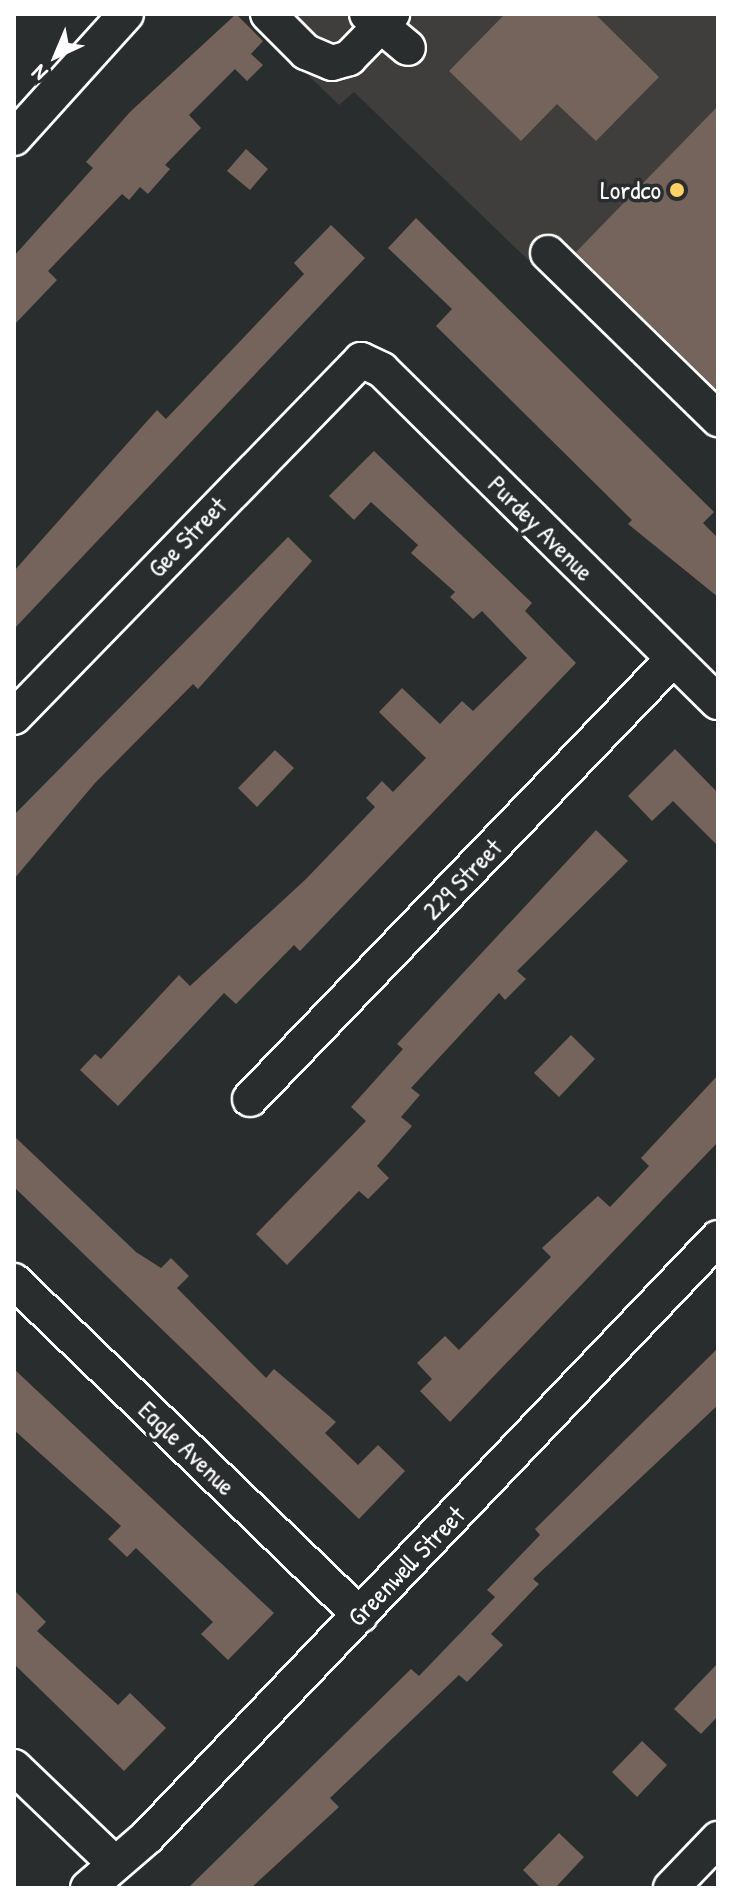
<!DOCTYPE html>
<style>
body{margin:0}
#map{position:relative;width:732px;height:1902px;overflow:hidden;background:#2a2d2e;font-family:"Patrick Hand",sans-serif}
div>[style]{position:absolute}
.built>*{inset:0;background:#403e3c}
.building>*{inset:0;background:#74645b}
.roads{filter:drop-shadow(2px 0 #fff) drop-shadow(-2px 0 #fff) drop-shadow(0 2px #fff) drop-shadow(0 -2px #fff)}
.minor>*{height:34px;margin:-17px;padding:0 17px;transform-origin:17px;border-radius:17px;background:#2a2d2e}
.dots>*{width:22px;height:22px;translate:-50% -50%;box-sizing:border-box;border:4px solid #2a2d2e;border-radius:50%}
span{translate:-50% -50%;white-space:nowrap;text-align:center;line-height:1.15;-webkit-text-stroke:7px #2a2d2e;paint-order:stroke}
.poi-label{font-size:26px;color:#fff}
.right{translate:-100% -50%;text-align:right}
.street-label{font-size:26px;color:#fff}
.frame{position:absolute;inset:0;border:16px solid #fff;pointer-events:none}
.north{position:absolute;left:16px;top:16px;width:80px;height:80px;-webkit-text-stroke:6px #2a2d2e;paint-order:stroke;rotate:224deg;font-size:22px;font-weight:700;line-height:32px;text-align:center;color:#fff}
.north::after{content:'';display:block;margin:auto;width:28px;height:36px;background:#fff;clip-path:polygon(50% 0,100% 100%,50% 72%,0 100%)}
</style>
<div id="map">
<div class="built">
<div style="clip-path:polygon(245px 14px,718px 14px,718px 443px,354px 92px,339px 105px)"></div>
</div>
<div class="building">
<div style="clip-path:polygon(236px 14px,263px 41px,251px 54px,263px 65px,247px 81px,235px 69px,189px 115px,201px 128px,165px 165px,170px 169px,148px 194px,140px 187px,129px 200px,122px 194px,48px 271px,57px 280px,14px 325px,14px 256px,93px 168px,86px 162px,130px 112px)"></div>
<div style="clip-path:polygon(505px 14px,595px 14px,659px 77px,596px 141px,557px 104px,521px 141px,449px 71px)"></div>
<div style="clip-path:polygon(718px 106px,718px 391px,576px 252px)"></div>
<div style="clip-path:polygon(246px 149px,268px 169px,250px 190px,227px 171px)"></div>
<div style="clip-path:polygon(416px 218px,714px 512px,703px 523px,718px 538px,718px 597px,628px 524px,632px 520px,436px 326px,452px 309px,388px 248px)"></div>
<div style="clip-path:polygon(331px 225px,365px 258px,14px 629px,14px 571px,157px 410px,166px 419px,304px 274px,294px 263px)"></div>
<div style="clip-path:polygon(374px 451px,532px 603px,525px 611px,576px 663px,300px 951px,294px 945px,236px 1004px,224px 993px,118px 1106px,80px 1070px,95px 1054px,101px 1059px,179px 975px,190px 986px,306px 879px,375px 807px,366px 798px,382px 781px,393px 792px,426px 758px,379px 712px,402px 688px,440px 724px,462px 701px,473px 711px,527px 658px,482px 611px,473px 619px,450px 597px,455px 592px,411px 553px,418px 545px,371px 502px,354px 520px,329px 496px)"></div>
<div style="clip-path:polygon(288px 537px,312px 561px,198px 689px,193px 684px,95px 783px,14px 879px,14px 815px)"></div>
<div style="clip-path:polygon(675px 749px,718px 793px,718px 846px,673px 801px,652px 821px,628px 796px)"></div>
<div style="clip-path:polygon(275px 750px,294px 768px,257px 807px,238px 788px)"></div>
<div style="clip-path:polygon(596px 830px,628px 861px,517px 971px,526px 979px,505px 1000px,499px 993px,411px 1088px,420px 1095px,401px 1117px,412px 1126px,377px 1166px,389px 1178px,368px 1199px,359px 1191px,287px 1265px,256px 1234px,366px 1121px,351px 1107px,403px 1049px,397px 1044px)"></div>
<div style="clip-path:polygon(571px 1035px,595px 1059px,559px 1097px,534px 1073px)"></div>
<div style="clip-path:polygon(718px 1075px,718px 1142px,450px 1422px,420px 1391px,432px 1379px,417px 1363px,445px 1336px,459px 1350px,551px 1257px,542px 1248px,598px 1196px,610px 1207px,649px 1166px,641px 1158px)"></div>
<div style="clip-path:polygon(14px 1136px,136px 1252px,161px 1268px,171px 1258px,189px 1276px,177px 1288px,266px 1378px,274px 1369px,336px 1422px,325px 1433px,358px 1465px,378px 1445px,405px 1471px,359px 1519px,14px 1187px)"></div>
<div style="clip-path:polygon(718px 1348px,718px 1405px,533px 1579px,539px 1584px,491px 1634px,503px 1645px,467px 1682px,459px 1675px,330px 1798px,339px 1807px,251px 1888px,188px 1888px,411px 1669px,419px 1676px,495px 1597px,487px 1590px,540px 1535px,535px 1529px)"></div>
<div style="clip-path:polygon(14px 1369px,274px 1613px,228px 1660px,201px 1634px,213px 1622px,136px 1548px,127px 1557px,108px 1539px,121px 1526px,14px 1430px)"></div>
<div style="clip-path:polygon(14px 1590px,46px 1622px,37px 1631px,118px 1705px,130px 1693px,166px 1728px,124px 1771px,14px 1664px)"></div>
<div style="clip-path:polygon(718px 1663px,718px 1716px,701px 1734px,674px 1709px)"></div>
<div style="clip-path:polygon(642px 1741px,667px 1765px,637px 1797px,612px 1772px)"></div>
<div style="clip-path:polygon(559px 1833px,584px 1857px,555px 1888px,541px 1888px,523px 1870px)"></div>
</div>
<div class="roads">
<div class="minor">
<div style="left:268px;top:14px;width:54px;rotate:45deg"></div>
<div style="left:306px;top:52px;width:28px;rotate:23deg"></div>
<div style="left:332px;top:63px;width:18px;rotate:-16deg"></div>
<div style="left:349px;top:58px;width:62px;rotate:-45.7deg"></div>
<div style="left:367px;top:14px;width:53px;rotate:39.7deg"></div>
<div style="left:14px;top:138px;width:167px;rotate:-47.9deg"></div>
<div style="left:548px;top:253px;width:238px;rotate:44.3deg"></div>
<div style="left:14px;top:717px;width:498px;rotate:-45.8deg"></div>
<div style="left:361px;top:360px;width:23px;rotate:25deg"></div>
<div style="left:382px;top:370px;width:472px;rotate:44.7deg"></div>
<div style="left:250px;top:1099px;width:610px;rotate:-46.13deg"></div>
<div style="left:14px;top:1281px;width:481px;rotate:44deg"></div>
<div style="left:14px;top:1767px;width:137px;rotate:43.8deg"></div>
<div style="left:88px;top:1888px;width:79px;rotate:-40.9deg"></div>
<div style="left:148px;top:1836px;width:826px;rotate:-46.37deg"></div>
<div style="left:671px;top:1888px;width:68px;rotate:-46.2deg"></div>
</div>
</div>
<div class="dots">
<div style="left:677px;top:190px;background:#ffd166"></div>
</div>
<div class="poi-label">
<span class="right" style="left:661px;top:190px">Lordco</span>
</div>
<div class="street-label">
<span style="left:541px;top:528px;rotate:45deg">Purdey Avenue</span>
<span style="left:187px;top:537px;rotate:-46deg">Gee Street</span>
<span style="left:462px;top:879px;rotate:-46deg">229 Street</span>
<span style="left:187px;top:1448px;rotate:44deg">Eagle Avenue</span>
<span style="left:406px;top:1566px;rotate:-46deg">Greenwell Street</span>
</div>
<div class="frame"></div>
<div class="north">N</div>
</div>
